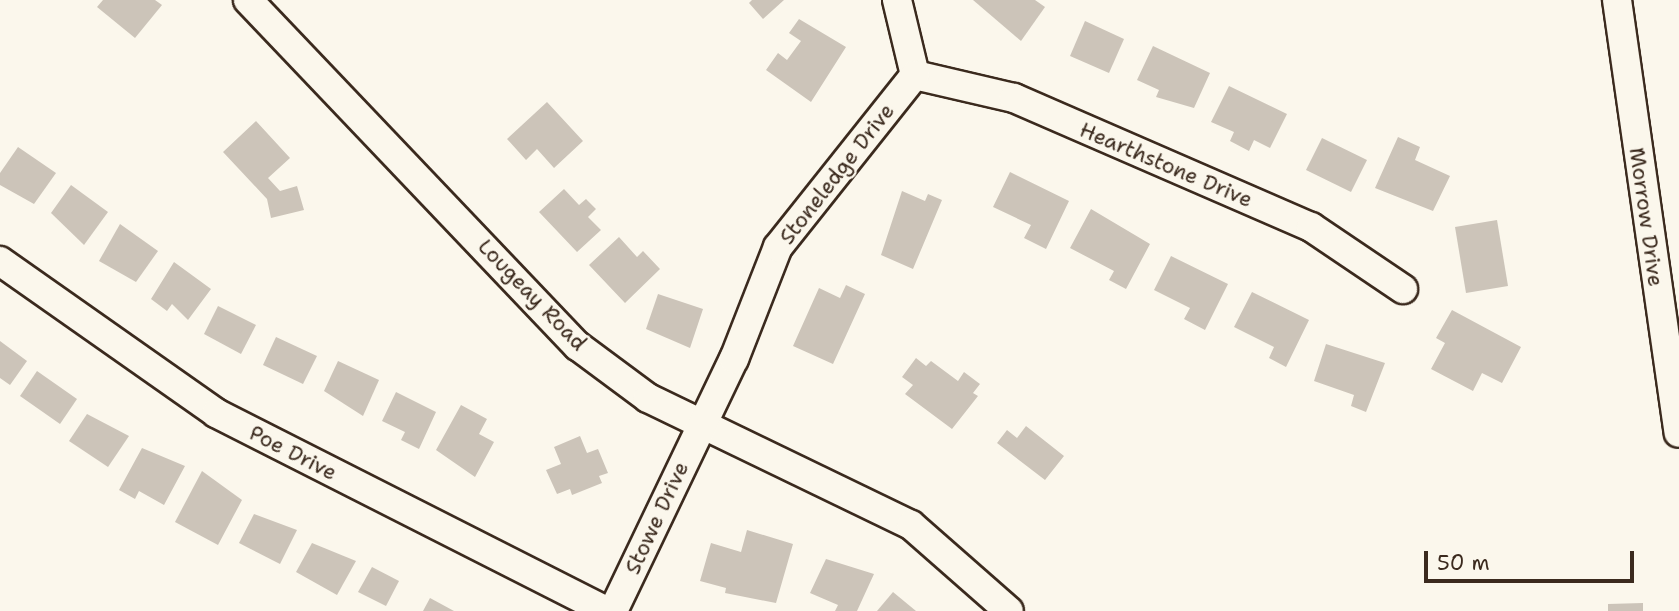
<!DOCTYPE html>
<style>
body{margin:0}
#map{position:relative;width:1679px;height:611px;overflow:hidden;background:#fbf7ec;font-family:"Shantell Sans",sans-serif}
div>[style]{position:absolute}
.building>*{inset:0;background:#ccc4b9}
.roads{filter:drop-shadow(2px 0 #3b2a1e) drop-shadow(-2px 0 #3b2a1e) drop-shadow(0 2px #3b2a1e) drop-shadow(0 -2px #3b2a1e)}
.minor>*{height:28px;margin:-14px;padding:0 14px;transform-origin:14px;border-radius:14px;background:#fbf7ec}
span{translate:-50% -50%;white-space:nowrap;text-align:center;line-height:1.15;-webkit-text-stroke:5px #fbf7ec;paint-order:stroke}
.street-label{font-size:21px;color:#3b2a1e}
.scale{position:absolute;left:1424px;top:551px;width:210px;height:32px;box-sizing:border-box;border:4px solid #3b2a1e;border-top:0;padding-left:9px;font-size:21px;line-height:24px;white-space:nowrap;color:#3b2a1e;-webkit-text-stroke:5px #fbf7ec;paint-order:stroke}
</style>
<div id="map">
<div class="building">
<div style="clip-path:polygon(103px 0,155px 0,162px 5px,135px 38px,97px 7px)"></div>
<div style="clip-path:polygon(752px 0,784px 0,763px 19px,749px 3px)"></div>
<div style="clip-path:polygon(973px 0,1035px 0,1045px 7px,1021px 41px)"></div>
<div style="clip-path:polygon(799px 19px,846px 47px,811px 102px,766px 70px,778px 53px,787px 60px,801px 41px,789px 33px)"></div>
<div style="clip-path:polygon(1085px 21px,1124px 39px,1109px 73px,1070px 56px)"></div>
<div style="clip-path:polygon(1153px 46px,1210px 73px,1194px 108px,1156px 97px,1159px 90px,1137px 80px)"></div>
<div style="clip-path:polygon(1229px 86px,1287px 114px,1270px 148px,1254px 140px,1249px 151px,1230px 141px,1234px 132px,1211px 122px)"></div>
<div style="clip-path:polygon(547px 102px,583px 141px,554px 168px,537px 149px,526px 160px,507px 139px)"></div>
<div style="clip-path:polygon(256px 121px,290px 158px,268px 178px,280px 191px,297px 186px,304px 210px,271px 218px,267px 199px,223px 152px)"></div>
<div style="clip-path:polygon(1398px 137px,1420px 147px,1415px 160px,1450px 176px,1433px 211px,1375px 188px)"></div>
<div style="clip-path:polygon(1322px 138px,1367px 160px,1351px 192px,1306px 170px)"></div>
<div style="clip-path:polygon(18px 147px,56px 173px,34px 204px,0 185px,0 173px)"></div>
<div style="clip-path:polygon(1010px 172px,1069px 201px,1046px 249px,1024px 238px,1031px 225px,993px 207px)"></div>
<div style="clip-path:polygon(71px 185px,108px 212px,84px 245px,51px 213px)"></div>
<div style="clip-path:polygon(564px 189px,579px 205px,586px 199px,596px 209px,588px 217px,601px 230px,577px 252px,539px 212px)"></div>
<div style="clip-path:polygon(902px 191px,925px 201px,928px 194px,942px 200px,913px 269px,881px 255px)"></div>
<div style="clip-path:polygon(1091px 209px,1150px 244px,1126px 289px,1109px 280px,1114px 271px,1070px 248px)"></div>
<div style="clip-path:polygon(1497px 220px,1508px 286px,1466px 293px,1455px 227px)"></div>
<div style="clip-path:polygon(120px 224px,158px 251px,136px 282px,99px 261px)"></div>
<div style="clip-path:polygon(619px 237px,637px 257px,643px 251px,660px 269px,625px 303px,589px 265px)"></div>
<div style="clip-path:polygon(1171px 256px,1228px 284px,1205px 330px,1184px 319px,1190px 308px,1154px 290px)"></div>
<div style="clip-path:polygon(174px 262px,211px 289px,188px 320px,172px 304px,167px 311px,151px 299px)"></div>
<div style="clip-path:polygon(846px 285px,865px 294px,833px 364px,793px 346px,819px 288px,840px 298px)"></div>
<div style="clip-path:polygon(1252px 292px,1309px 320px,1286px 367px,1269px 358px,1274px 347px,1234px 327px)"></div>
<div style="clip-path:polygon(658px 294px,703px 309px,690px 348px,646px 329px)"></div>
<div style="clip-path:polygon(218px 306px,256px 325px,241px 354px,204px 334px)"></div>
<div style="clip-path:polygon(1452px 310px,1521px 347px,1502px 383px,1482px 373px,1473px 391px,1431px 369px,1445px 343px,1436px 338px)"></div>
<div style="clip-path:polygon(276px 337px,317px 356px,303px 384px,263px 365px)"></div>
<div style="clip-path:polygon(0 341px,27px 361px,10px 385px,0 378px)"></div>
<div style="clip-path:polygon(1326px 344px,1385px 363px,1366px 412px,1351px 406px,1354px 395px,1314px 381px)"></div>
<div style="clip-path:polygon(916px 358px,926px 366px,931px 361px,958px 381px,964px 372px,980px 384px,973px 393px,978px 396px,952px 429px,905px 394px,913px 385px,902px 377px)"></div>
<div style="clip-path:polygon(338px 361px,379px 380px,363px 416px,324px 391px)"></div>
<div style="clip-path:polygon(37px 371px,77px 399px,60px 424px,20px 396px)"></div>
<div style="clip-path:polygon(396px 392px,436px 412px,419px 449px,401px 440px,405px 432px,382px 421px)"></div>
<div style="clip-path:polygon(461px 405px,487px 419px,479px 434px,494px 442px,475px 477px,436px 450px)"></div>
<div style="clip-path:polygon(87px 414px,129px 436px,108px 467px,69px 441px)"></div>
<div style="clip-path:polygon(1026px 426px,1064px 456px,1045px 480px,997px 443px,1007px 430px,1017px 438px)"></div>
<div style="clip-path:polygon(580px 436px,587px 453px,598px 449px,608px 473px,599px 476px,602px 483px,572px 495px,570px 489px,557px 494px,546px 470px,561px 464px,554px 447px)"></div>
<div style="clip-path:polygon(142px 448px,185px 466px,164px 505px,139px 491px,135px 499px,119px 490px)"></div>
<div style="clip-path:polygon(202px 471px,242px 500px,218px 545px,175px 522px)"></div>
<div style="clip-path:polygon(254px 514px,297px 530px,280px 564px,239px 543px)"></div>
<div style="clip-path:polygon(747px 530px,793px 544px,776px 603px,725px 593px,726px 588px,700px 581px,711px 543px,741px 552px)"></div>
<div style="clip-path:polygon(312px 543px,356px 561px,337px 595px,296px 572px)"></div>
<div style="clip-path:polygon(826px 559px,874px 574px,857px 611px,835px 611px,838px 605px,810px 593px)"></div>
<div style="clip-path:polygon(372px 567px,399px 581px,386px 606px,358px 592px)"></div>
<div style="clip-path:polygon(893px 592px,916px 611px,877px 611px)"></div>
<div style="clip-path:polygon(430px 598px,454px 611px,423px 611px)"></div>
<div style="clip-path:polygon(1643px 603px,1643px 611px,1608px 611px,1608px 604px)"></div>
</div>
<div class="roads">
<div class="minor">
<div style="left:248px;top:0;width:478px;rotate:46.4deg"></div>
<div style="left:578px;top:346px;width:87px;rotate:36.6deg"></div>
<div style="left:648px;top:398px;width:292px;rotate:25.8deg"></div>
<div style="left:911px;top:525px;width:130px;rotate:41.3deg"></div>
<div style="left:897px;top:0;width:77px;rotate:76.5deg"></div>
<div style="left:1617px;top:0;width:437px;rotate:81.9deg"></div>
<div style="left:915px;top:75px;width:102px;rotate:13.1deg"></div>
<div style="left:1014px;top:98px;width:324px;rotate:23.5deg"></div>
<div style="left:1311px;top:227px;width:111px;rotate:34deg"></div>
<div style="left:0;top:261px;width:264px;rotate:35.1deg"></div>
<div style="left:216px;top:413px;width:438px;rotate:26.9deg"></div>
<div style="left:613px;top:611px;width:280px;rotate:-64.4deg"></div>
<div style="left:734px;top:359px;width:120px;rotate:-68.6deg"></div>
<div style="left:778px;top:247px;width:220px;rotate:-51.5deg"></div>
</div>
</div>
<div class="street-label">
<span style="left:1166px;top:165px;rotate:23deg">Hearthstone Drive</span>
<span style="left:837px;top:174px;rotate:-52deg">Stoneledge Drive</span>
<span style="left:1646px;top:217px;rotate:82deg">Morrow Drive</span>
<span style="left:532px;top:295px;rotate:46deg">Lougeay Road</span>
<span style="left:293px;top:453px;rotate:27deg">Poe Drive</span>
<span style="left:657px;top:518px;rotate:-65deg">Stowe Drive</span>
</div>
<div class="scale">50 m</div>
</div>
